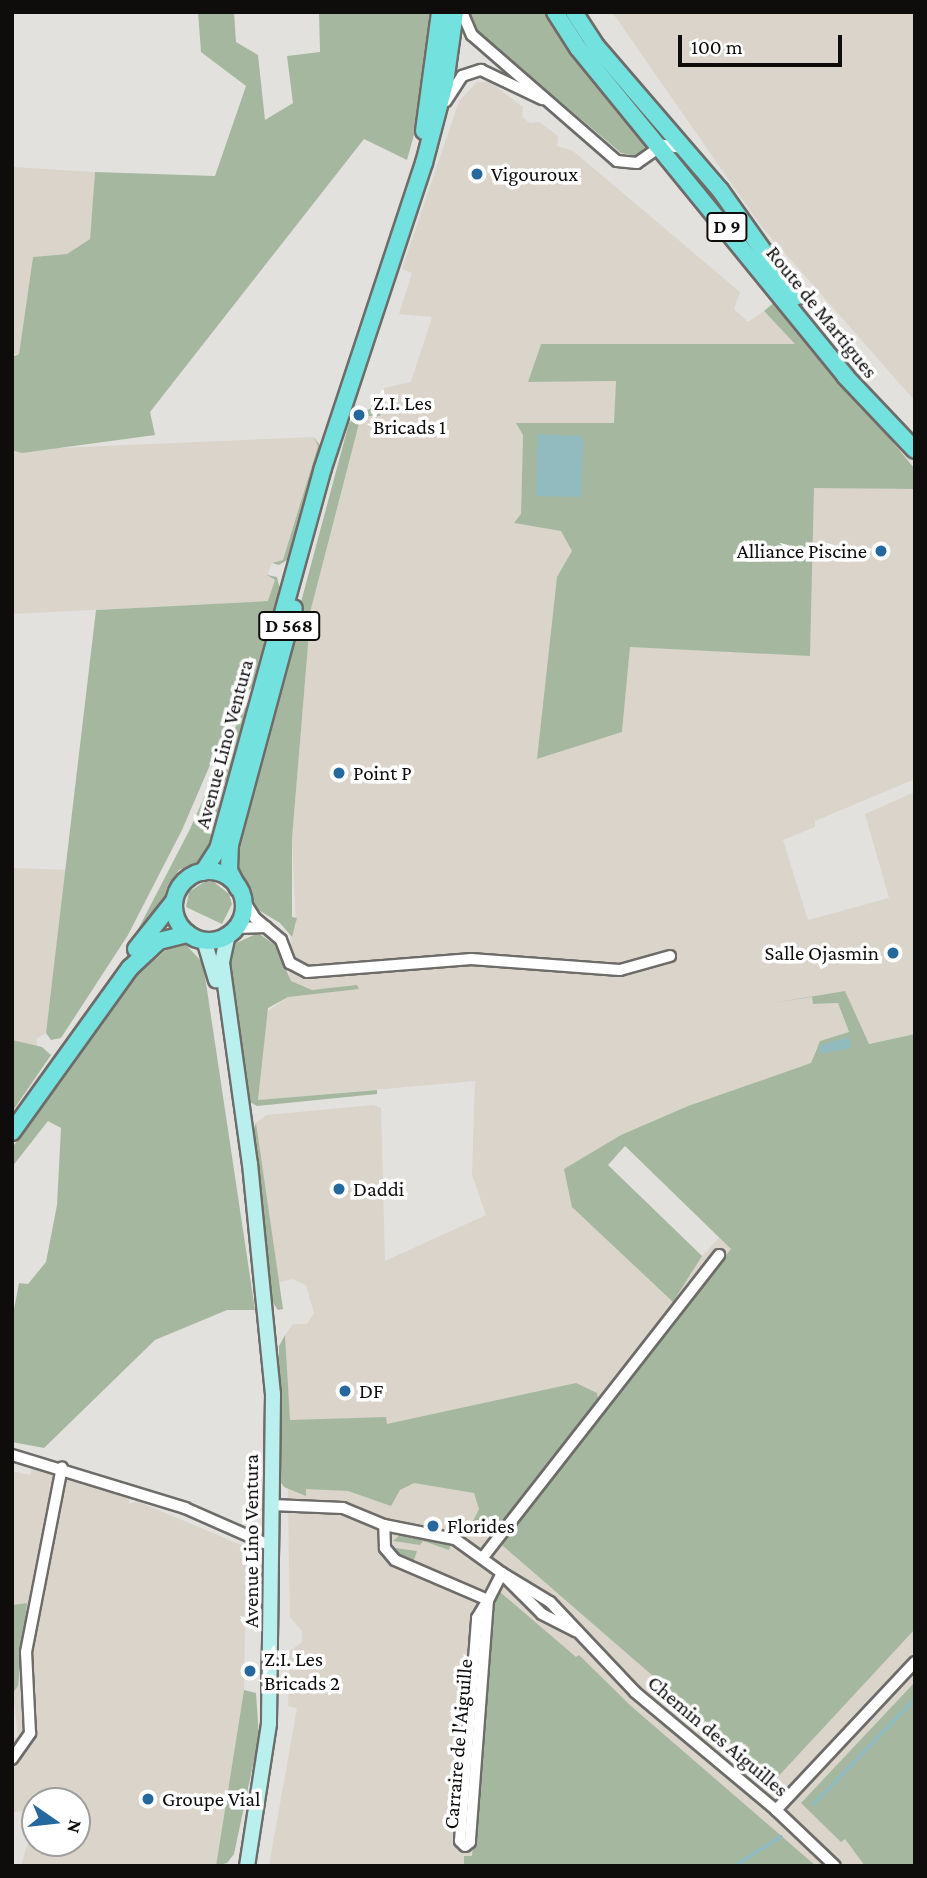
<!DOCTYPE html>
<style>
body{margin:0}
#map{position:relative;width:927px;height:1878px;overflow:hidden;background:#e3e1dd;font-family:"Crimson Pro",serif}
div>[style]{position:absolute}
.built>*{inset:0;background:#dad4ca}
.green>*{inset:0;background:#a5b89f}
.water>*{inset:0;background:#92bbbf}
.stream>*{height:3.5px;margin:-1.75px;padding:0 1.75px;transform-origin:1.75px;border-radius:1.75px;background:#92bbbf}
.roads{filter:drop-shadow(2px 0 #6e6c69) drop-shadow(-2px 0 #6e6c69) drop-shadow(0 2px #6e6c69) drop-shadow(0 -2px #6e6c69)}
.street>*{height:10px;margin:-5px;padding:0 5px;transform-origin:5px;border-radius:5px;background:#fff}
.secondary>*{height:14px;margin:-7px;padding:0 7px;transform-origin:7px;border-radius:7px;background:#b9f0ee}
.primary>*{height:16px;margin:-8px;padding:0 8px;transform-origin:8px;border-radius:8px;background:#73e1dd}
.primary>.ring{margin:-8px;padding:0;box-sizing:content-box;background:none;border:16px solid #73e1dd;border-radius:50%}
.dots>*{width:19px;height:19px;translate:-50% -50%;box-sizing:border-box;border:4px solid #fff;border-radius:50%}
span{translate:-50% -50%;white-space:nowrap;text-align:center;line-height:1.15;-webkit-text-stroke:7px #fff;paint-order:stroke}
.shield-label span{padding:2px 5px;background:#fff;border:2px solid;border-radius:5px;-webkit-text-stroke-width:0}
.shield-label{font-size:19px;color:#0e0d0c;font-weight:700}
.poi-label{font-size:21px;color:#0e0d0c}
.left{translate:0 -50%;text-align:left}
.right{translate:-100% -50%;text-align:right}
.street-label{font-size:21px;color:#0e0d0c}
.frame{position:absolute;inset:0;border:14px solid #0e0d0c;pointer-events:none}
.north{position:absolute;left:21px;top:1787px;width:70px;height:70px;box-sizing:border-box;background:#fff;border:2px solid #9f9e9e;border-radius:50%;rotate:104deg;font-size:19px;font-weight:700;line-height:28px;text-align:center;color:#0e0d0c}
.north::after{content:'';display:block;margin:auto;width:24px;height:32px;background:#24689d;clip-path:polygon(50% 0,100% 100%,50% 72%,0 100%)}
.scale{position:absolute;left:678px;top:35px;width:164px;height:32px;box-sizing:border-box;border:4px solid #0e0d0c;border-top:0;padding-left:9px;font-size:21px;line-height:24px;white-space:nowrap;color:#0e0d0c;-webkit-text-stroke:5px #fff;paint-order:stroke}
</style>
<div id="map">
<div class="built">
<div style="clip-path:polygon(612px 12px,915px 12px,915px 401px,761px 226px)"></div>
<div style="clip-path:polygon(477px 82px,490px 82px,523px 107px,522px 117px,530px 123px,539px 122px,558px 136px,557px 146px,573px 151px,740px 292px,734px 309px,748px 322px,764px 311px,796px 344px,541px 344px,528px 382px,616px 381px,615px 423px,517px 423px,523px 435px,521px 515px,514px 523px,561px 531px,573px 551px,537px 759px,622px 732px,630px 647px,729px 649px,729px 655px,814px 487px,915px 489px,915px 779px,815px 821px,815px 827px,783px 840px,808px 920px,889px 898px,865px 814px,915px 792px,915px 1034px,868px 1044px,845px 991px,772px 1003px,812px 997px,813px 1004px,838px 1003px,849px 1032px,816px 1048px,812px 1063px,688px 1106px,621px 1135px,602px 1148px,607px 1165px,702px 1256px,720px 1237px,915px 1087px,915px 1866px,269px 1866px,297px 1708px,288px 1706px,290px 1651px,302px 1642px,302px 1631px,290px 1617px,285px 1335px,293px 1324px,307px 1324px,314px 1313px,306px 1285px,292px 1279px,277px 1283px,256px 1123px,266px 1115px,374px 1105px,381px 1108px,385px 1261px,486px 1215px,472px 1175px,475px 1081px,258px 1100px,265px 1013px,288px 997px,292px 927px,296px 927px,292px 839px,311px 609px,361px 416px,380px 416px,384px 388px,411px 382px,432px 317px,399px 314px,412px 273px,402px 269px,459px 101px)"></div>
<div style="clip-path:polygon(12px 167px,95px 172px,90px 239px,67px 254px,33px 257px,19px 354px,12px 354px)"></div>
<div style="clip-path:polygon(314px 437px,318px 446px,283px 560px,272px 563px,268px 574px,275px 580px,269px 601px,12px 614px,12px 450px)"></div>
<div style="clip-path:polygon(12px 868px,68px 870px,46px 1033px,36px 1039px,39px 1050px,12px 1040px)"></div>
<div style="clip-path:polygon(33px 1466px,129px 1497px,129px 1504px,137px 1501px,246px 1547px,244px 1690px,216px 1866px,21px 1866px,35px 1817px,35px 1843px,77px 1843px,77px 1801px,35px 1801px,35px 1810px,12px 1812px,12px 1738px,18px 1737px,13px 1693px,18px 1686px,26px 1603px,12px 1605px,12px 1471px,30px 1475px)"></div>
</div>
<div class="green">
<div style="clip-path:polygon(198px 12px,234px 12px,236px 42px,258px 55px,265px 120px,293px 103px,287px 56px,320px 52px,319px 12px,433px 12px,420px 113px,407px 160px,364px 139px,150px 412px,155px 435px,22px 453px,12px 450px,12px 357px,19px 354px,33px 257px,67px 254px,90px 239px,95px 172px,215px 176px,246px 86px,201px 52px)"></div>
<div style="clip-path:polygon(469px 12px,551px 12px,647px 149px,635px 156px,621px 153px,476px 30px)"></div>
<div style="clip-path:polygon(776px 301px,915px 469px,915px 489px,814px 488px,810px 656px,630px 647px,622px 732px,537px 759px,557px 577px,572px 551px,561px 531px,514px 523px,521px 514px,523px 435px,516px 423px,614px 423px,616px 381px,528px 382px,541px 344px,795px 344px,764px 311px)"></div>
<div style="clip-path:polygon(382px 403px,380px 416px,361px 416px,311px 609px,292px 839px,292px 917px,297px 918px,292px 937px,280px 923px,255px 908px,249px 886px,235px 862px,235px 848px,349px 423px,361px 413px)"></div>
<div style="clip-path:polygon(314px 437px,324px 451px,290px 558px,279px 565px,272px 563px,283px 560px,318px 446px)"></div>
<div style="clip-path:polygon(267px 575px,277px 577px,281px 594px,257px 680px,232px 714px,182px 830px,128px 935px,61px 1038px,51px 1040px,46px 1033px,96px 610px,268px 601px,275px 580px)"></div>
<div style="clip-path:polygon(250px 705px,213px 846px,202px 860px,179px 870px,167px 887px,163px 905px,131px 943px,190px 829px,244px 708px)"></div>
<div style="clip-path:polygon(204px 882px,214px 882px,229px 894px,232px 904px,222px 924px,186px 907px,189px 892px)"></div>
<div style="clip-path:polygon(258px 933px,275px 945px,291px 981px,312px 990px,357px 985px,359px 989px,288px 997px,268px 1008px,258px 1100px,377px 1090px,377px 1094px,257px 1106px,250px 1102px,227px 961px,232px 945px)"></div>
<div style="clip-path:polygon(173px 944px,186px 945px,203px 963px,255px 1310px,227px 1310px,155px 1340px,44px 1448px,12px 1442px,12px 1320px,19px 1283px,28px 1284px,46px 1262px,57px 1205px,61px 1128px,48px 1121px,12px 1167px,12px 1148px,137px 975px)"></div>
<div style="clip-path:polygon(845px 991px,869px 1044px,915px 1034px,915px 1629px,774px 1781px,502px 1545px,731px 1249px,625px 1146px,608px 1165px,702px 1256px,673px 1302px,572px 1207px,564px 1169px,621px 1135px,688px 1106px,811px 1063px,820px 1041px,849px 1032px,838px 1003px,813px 1004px,812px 997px,772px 1003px)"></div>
<div style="clip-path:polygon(12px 1040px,42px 1047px,51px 1055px,12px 1112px)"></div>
<div style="clip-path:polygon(256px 1123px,283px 1309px,278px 1310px,273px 1303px,250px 1137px)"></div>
<div style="clip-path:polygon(285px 1335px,290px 1420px,386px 1417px,387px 1424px,576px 1383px,597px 1393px,599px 1402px,492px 1536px,472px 1523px,479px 1509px,474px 1493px,414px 1483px,400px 1490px,391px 1506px,348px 1491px,306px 1489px,306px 1496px,284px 1487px,279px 1480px,279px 1346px)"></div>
<div style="clip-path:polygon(401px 1534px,440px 1540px,451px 1544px,449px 1550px,423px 1541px,420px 1545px,393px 1541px)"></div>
<div style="clip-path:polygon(395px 1548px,417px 1551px,413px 1563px,399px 1556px)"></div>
<div style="clip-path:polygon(500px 1592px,576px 1657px,579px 1655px,631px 1706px,816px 1866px,464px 1866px,464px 1856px,472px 1856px,493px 1601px)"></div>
<div style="clip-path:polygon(27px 1603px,18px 1686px,13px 1693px,12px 1605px)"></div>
<div style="clip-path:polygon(915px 1682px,915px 1866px,865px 1866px,845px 1839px,841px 1842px,801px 1803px)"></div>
<div style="clip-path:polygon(244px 1690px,256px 1693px,259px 1737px,234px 1854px,227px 1863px,216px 1866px)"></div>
</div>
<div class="water">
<div style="clip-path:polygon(538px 434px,583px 436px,581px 497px,536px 496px)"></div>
<div style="clip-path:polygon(849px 1037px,851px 1048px,820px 1054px,820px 1045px)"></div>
</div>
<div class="stream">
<div style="left:814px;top:1804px;width:146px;rotate:-46.1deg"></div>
<div style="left:735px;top:1866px;width:54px;rotate:-32.2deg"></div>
</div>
<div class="roads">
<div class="street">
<div style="left:462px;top:12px;width:25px;rotate:67deg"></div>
<div style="left:472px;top:35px;width:192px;rotate:41deg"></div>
<div style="left:617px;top:161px;width:20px;rotate:6deg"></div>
<div style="left:637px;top:163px;width:32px;rotate:-35deg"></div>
<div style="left:663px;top:145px;width:18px;rotate:9deg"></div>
<div style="left:446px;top:101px;width:30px;rotate:-57deg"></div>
<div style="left:462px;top:76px;width:20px;rotate:-18deg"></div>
<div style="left:481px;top:70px;width:68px;rotate:25.4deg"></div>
<div style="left:243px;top:899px;width:22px;rotate:58deg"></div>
<div style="left:255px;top:918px;width:34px;rotate:40deg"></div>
<div style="left:281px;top:940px;width:25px;rotate:69deg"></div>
<div style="left:290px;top:963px;width:19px;rotate:28deg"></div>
<div style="left:307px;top:972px;width:165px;rotate:-4.5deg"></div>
<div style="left:471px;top:959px;width:149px;rotate:4.2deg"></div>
<div style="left:620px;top:970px;width:52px;rotate:-15.6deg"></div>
<div style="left:235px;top:928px;width:31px;rotate:-2deg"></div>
<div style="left:12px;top:1455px;width:181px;rotate:17deg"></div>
<div style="left:185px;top:1508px;width:94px;rotate:23.8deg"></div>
<div style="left:272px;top:1505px;width:71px;rotate:2.4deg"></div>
<div style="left:343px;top:1508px;width:44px;rotate:22.5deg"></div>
<div style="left:384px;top:1525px;width:72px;rotate:11.2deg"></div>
<div style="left:455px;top:1539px;width:58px;rotate:35.9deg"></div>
<div style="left:502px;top:1573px;width:30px;rotate:117deg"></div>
<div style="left:488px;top:1600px;width:101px;rotate:-156.7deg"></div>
<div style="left:395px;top:1560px;width:16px;rotate:-130deg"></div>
<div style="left:385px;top:1548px;width:23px;rotate:-92deg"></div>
<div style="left:484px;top:1556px;width:382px;rotate:-52deg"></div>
<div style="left:502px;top:1573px;width:56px;rotate:31.1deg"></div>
<div style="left:550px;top:1602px;width:124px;rotate:46.6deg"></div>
<div style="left:635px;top:1692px;width:184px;rotate:39.9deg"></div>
<div style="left:776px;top:1810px;width:81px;rotate:43.5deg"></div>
<div style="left:505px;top:1577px;width:52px;rotate:45deg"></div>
<div style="left:542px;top:1614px;width:38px;rotate:27deg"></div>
<div style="left:488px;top:1600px;width:243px;rotate:94.3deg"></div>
<div style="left:470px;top:1842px;width:6px;rotate:141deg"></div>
<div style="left:465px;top:1846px;width:7px;rotate:-135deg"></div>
<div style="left:460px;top:1841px;width:224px;rotate:-85.6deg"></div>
<div style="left:477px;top:1618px;width:21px;rotate:-59deg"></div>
<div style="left:12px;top:1759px;width:32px;rotate:-55deg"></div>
<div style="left:30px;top:1733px;width:81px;rotate:-92.8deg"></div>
<div style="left:26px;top:1652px;width:188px;rotate:-79deg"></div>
<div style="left:776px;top:1810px;width:203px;rotate:-46.8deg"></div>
</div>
<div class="secondary">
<div style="left:228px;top:934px;width:30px;rotate:102deg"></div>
<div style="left:222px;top:963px;width:203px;rotate:82.1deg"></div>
<div style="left:250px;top:1164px;width:231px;rotate:84.3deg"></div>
<div style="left:273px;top:1394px;width:330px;rotate:90.7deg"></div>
<div style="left:269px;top:1724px;width:144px;rotate:98.8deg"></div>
<div style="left:204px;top:940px;width:42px;rotate:73.3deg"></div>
</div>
<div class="primary">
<div style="left:555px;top:12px;width:43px;rotate:57.4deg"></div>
<div style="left:578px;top:48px;width:424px;rotate:50.8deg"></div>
<div style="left:846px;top:377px;width:100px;rotate:46.6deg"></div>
<div style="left:574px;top:12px;width:40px;rotate:57.1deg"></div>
<div style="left:596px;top:46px;width:190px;rotate:49.3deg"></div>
<div style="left:720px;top:190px;width:131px;rotate:54.6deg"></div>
<div style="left:424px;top:131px;width:120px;rotate:-82.3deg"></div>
<div class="ring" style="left:174px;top:871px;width:54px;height:54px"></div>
<div style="left:203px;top:872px;width:27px;rotate:-57deg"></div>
<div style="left:218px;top:849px;width:395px;rotate:-74.6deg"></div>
<div style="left:323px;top:468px;width:321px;rotate:-71.7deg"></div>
<div style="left:424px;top:163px;width:83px;rotate:-75.3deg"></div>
<div style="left:445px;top:83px;width:72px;rotate:-82deg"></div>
<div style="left:238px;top:888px;width:20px;rotate:-117deg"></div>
<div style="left:229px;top:870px;width:25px;rotate:-88deg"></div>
<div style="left:230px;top:845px;width:245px;rotate:-74.9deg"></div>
<div style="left:136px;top:949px;width:61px;rotate:-51.6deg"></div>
<div style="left:12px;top:1132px;width:202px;rotate:-54.3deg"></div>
<div style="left:130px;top:968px;width:40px;rotate:-43deg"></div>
<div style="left:159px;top:941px;width:30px;rotate:-14deg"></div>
</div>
</div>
<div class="dots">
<div style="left:477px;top:174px;background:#24689d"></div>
<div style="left:359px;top:415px;background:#24689d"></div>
<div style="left:881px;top:551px;background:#24689d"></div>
<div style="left:339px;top:773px;background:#24689d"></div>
<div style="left:893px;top:953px;background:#24689d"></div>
<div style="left:339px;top:1189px;background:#24689d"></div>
<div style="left:345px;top:1391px;background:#24689d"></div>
<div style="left:433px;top:1526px;background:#24689d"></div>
<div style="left:250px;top:1671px;background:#24689d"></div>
<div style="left:148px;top:1799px;background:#24689d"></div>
</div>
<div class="shield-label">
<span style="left:727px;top:227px">D 9</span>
<span style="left:289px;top:626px">D 568</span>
</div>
<div class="poi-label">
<span class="left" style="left:491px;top:174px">Vigouroux</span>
<span class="left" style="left:373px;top:415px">Z.I. Les<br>Bricads 1</span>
<span class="right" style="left:867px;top:551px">Alliance Piscine</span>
<span class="left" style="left:353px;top:773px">Point P</span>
<span class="right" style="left:879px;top:953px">Salle Ojasmin</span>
<span class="left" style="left:353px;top:1189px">Daddi</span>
<span class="left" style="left:359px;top:1391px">DF</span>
<span class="left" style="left:447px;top:1526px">Florides</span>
<span class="left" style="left:264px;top:1671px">Z.I. Les<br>Bricads 2</span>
<span class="left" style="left:162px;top:1799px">Groupe Vial</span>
</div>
<div class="street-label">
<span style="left:822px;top:312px;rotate:51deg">Route de Martigues</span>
<span style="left:224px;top:744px;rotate:-75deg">Avenue Lino Ventura</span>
<span style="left:251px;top:1541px;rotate:-90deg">Avenue Lino Ventura</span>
<span style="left:718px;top:1736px;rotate:40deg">Chemin des Aiguilles</span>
<span style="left:458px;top:1744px;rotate:-85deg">Carraire de l'Aiguille</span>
</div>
<div class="frame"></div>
<div class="north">N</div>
<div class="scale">100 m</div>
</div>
